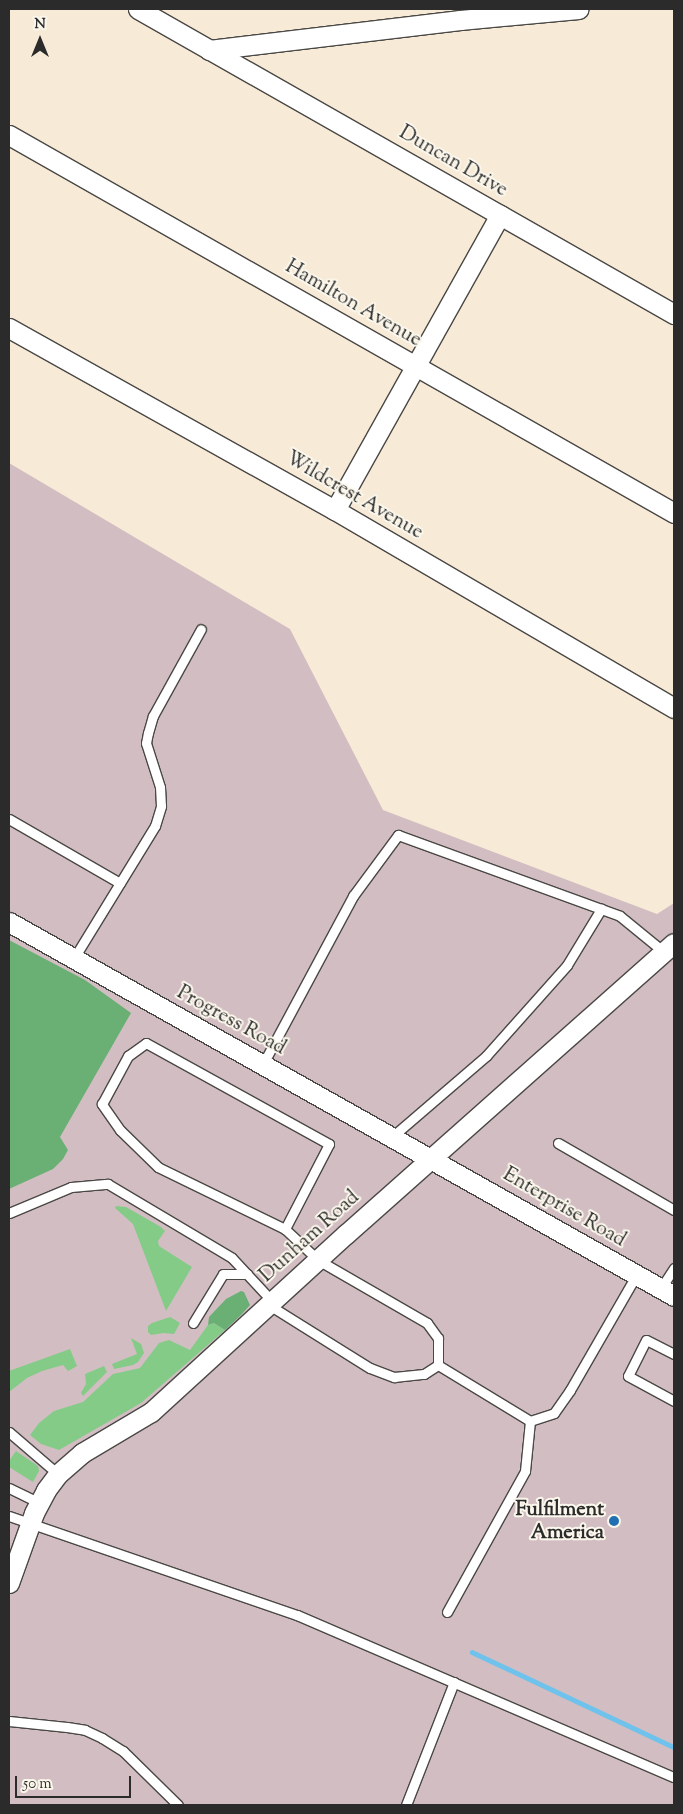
<!DOCTYPE html>
<style>
body{margin:0}
#map{position:relative;width:683px;height:1814px;overflow:hidden;background:#f7ead6;font-family:"Sorts Mill Goudy",serif}
div>[style]{position:absolute}
.industrial>*{inset:0;background:#d2bec2}
.green>*{inset:0;background:#83cb87}
.forest>*{inset:0;background:#6aaf74}
.stream>*{height:4.5px;margin:-2.25px;padding:0 2.25px;transform-origin:2.25px;border-radius:2.25px;background:#6fc2eb}
.roads{filter:drop-shadow(1px 0 #4a4845) drop-shadow(-1px 0 #4a4845) drop-shadow(0 1px #4a4845) drop-shadow(0 -1px #4a4845)}
.service>*{height:9px;margin:-4.5px;padding:0 4.5px;transform-origin:4.5px;border-radius:4.5px;background:#fff}
.minor>*{height:19px;margin:-9.5px;padding:0 9.5px;transform-origin:9.5px;border-radius:9.5px;background:#fff}
.dots>*{width:14px;height:14px;translate:-50% -50%;box-sizing:border-box;border:2px solid #fbf7ec;border-radius:50%}
span{translate:-50% -50%;white-space:nowrap;text-align:center;line-height:1.15;-webkit-text-stroke:4px #fbf7ec;paint-order:stroke}
.street-label{font-size:20px;color:#2b2b2b}
.poi-label{font-size:20px;color:#2b2b2b;font-weight:700}
.right{translate:-100% -50%;text-align:right}
.frame{position:absolute;inset:0;border:10px solid #2b2b2b;pointer-events:none}
.north{position:absolute;left:15px;top:15px;width:50px;height:50px;-webkit-text-stroke:4px #fbf7ec;paint-order:stroke;rotate:0deg;font-size:14px;font-weight:700;line-height:20px;text-align:center;color:#2b2b2b}
.north::after{content:'';display:block;margin:auto;width:18px;height:22px;background:#2b2b2b;clip-path:polygon(50% 0,100% 100%,50% 72%,0 100%)}
.scale{position:absolute;left:15px;top:1776px;width:116px;height:22px;box-sizing:border-box;border:2px solid #2b2b2b;border-top:0;padding-left:6px;font-size:15px;line-height:18px;white-space:nowrap;color:#2b2b2b;-webkit-text-stroke:4px #fbf7ec;paint-order:stroke}
</style>
<div id="map">
<div class="industrial">
<div style="clip-path:polygon(9px 463px,290px 629px,383px 810px,657px 914px,674px 903px,674px 1805px,9px 1805px)"></div>
</div>
<div class="green">
<div style="clip-path:polygon(116px 1206px,126px 1207px,161px 1227px,165px 1231px,158px 1241px,159px 1246px,192px 1267px,166px 1311px,133px 1224px,115px 1208px)"></div>
<div style="clip-path:polygon(170px 1317px,180px 1323px,174px 1334px,164px 1333px,151px 1335px,148px 1332px,148px 1326px,152px 1323px)"></div>
<div style="clip-path:polygon(214px 1323px,225px 1330px,141px 1403px,59px 1450px,41px 1444px,30px 1435px,39px 1423px,54px 1411px,83px 1402px,113px 1374px,140px 1368px,159px 1343px,169px 1340px,190px 1350px,208px 1325px)"></div>
<div style="clip-path:polygon(131px 1338px,141px 1344px,144px 1353px,138px 1362px,133px 1365px,114px 1369px,112px 1364px,137px 1354px)"></div>
<div style="clip-path:polygon(70px 1349px,77px 1366px,68px 1371px,63px 1365px,42px 1371px,27px 1378px,9px 1392px,9px 1371px)"></div>
<div style="clip-path:polygon(104px 1366px,107px 1372px,83px 1396px,81px 1393px,86px 1384px,85px 1374px)"></div>
<div style="clip-path:polygon(16px 1451px,38px 1466px,39px 1471px,33px 1482px,9px 1467px,9px 1461px)"></div>
</div>
<div class="forest">
<div style="clip-path:polygon(9px 940px,85px 980px,131px 1013px,60px 1137px,68px 1150px,63px 1159px,53px 1169px,9px 1189px)"></div>
<div style="clip-path:polygon(241px 1291px,244px 1292px,250px 1305px,241px 1315px,225px 1330px,214px 1323px,208px 1325px,209px 1317px,226px 1299px)"></div>
</div>
<div class="stream">
<div style="left:472px;top:1652px;width:223px;rotate:25.2deg"></div>
</div>
<div class="roads">
<div class="service">
<div style="left:9px;top:819px;width:128px;rotate:30deg"></div>
<div style="left:74px;top:958px;width:155px;rotate:-58.5deg"></div>
<div style="left:155px;top:826px;width:21px;rotate:-73deg"></div>
<div style="left:161px;top:806px;width:19px;rotate:-93deg"></div>
<div style="left:160px;top:787px;width:46px;rotate:-107.7deg"></div>
<div style="left:146px;top:743px;width:10px;rotate:-79deg"></div>
<div style="left:148px;top:733px;width:18px;rotate:-74deg"></div>
<div style="left:153px;top:716px;width:99px;rotate:-61.1deg"></div>
<div style="left:263px;top:1064px;width:191px;rotate:-61.8deg"></div>
<div style="left:353px;top:896px;width:76px;rotate:-53.6deg"></div>
<div style="left:398px;top:835px;width:236px;rotate:20deg"></div>
<div style="left:620px;top:916px;width:57px;rotate:39.3deg"></div>
<div style="left:393px;top:1136px;width:123px;rotate:-40.7deg"></div>
<div style="left:486px;top:1056px;width:122px;rotate:-48.3deg"></div>
<div style="left:567px;top:965px;width:66px;rotate:-58.7deg"></div>
<div style="left:558px;top:1143px;width:134px;rotate:30deg"></div>
<div style="left:9px;top:1213px;width:67px;rotate:-22.8deg"></div>
<div style="left:71px;top:1187px;width:37px;rotate:-5deg"></div>
<div style="left:108px;top:1184px;width:144px;rotate:30.8deg"></div>
<div style="left:232px;top:1258px;width:59px;rotate:47.1deg"></div>
<div style="left:285px;top:1229px;width:141px;rotate:-154deg"></div>
<div style="left:158px;top:1167px;width:53px;rotate:-135.8deg"></div>
<div style="left:120px;top:1130px;width:32px;rotate:-125deg"></div>
<div style="left:102px;top:1104px;width:55px;rotate:-61.6deg"></div>
<div style="left:128px;top:1056px;width:22px;rotate:-36deg"></div>
<div style="left:146px;top:1043px;width:209px;rotate:28.9deg"></div>
<div style="left:329px;top:1144px;width:96px;rotate:117.4deg"></div>
<div style="left:285px;top:1229px;width:45px;rotate:43.2deg"></div>
<div style="left:318px;top:1260px;width:126px;rotate:30deg"></div>
<div style="left:427px;top:1323px;width:19px;rotate:54deg"></div>
<div style="left:438px;top:1338px;width:27px;rotate:90deg"></div>
<div style="left:661px;top:1288px;width:24px;rotate:-57deg"></div>
<div style="left:269px;top:1305px;width:119px;rotate:32deg"></div>
<div style="left:370px;top:1368px;width:26px;rotate:21deg"></div>
<div style="left:394px;top:1377px;width:30px;rotate:-6deg"></div>
<div style="left:424px;top:1374px;width:17px;rotate:-33deg"></div>
<div style="left:193px;top:1323px;width:57px;rotate:-58.5deg"></div>
<div style="left:223px;top:1274px;width:24px"></div>
<div style="left:674px;top:1354px;width:31px;rotate:-153deg"></div>
<div style="left:646px;top:1340px;width:40px;rotate:116.6deg"></div>
<div style="left:628px;top:1376px;width:52px;rotate:28.5deg"></div>
<div style="left:438px;top:1365px;width:108px;rotate:31.3deg"></div>
<div style="left:530px;top:1421px;width:25px;rotate:-18deg"></div>
<div style="left:554px;top:1413px;width:28px;rotate:-55deg"></div>
<div style="left:570px;top:1390px;width:134px;rotate:-60deg"></div>
<div style="left:9px;top:1432px;width:65px;rotate:40.6deg"></div>
<div style="left:9px;top:1488px;width:34px;rotate:26deg"></div>
<div style="left:9px;top:1516px;width:305px;rotate:19deg"></div>
<div style="left:297px;top:1615px;width:410px;rotate:23.3deg"></div>
<div style="left:447px;top:1612px;width:161px;rotate:-61deg"></div>
<div style="left:525px;top:1471px;width:50px;rotate:-84.3deg"></div>
<div style="left:9px;top:1721px;width:58px;rotate:5.9deg"></div>
<div style="left:67px;top:1727px;width:18px;rotate:9deg"></div>
<div style="left:85px;top:1730px;width:19px;rotate:25deg"></div>
<div style="left:102px;top:1738px;width:25px;rotate:32deg"></div>
<div style="left:123px;top:1751px;width:77px;rotate:44.5deg"></div>
<div style="left:406px;top:1805px;width:132px;rotate:-68.7deg"></div>
</div>
<div class="minor">
<div style="left:138px;top:9px;width:617px;rotate:29.64deg"></div>
<div style="left:209px;top:50px;width:253px;rotate:-6.8deg"></div>
<div style="left:460px;top:20px;width:119px;rotate:-5.3deg"></div>
<div style="left:9px;top:135px;width:765px;rotate:29.61deg"></div>
<div style="left:9px;top:328px;width:373px;rotate:29.2deg"></div>
<div style="left:335px;top:510px;width:393px;rotate:30.3deg"></div>
<div style="left:335px;top:510px;width:338px;rotate:-60.8deg"></div>
<div style="left:9px;top:922px;width:763px;rotate:29.35deg"></div>
<div style="left:9px;top:1583px;width:74px;rotate:-70.3deg"></div>
<div style="left:34px;top:1513px;width:26px;rotate:-62deg"></div>
<div style="left:46px;top:1490px;width:20px;rotate:-53deg"></div>
<div style="left:58px;top:1474px;width:32px;rotate:-41deg"></div>
<div style="left:82px;top:1453px;width:80px;rotate:-30.7deg"></div>
<div style="left:151px;top:1412px;width:264px;rotate:-42.4deg"></div>
<div style="left:346px;top:1234px;width:438px;rotate:-41.6deg"></div>
</div>
</div>
<div class="dots">
<div style="left:614px;top:1521px;background:#1f6fb2"></div>
</div>
<div class="street-label">
<span style="left:453px;top:162px;rotate:30deg">Duncan Drive</span>
<span style="left:353px;top:304px;rotate:30deg">Hamilton Avenue</span>
<span style="left:354px;top:496px;rotate:30deg">Wildcrest Avenue</span>
<span style="left:231px;top:1021px;rotate:29deg">Progress Road</span>
<span style="left:564px;top:1208px;rotate:30deg">Enterprise Road</span>
<span style="left:310px;top:1237px;rotate:-42deg">Dunham Road</span>
</div>
<div class="poi-label">
<span class="right" style="left:604px;top:1522px">Fulfilment<br>America</span>
</div>
<div class="frame"></div>
<div class="north">N</div>
<div class="scale">50 m</div>
</div>
